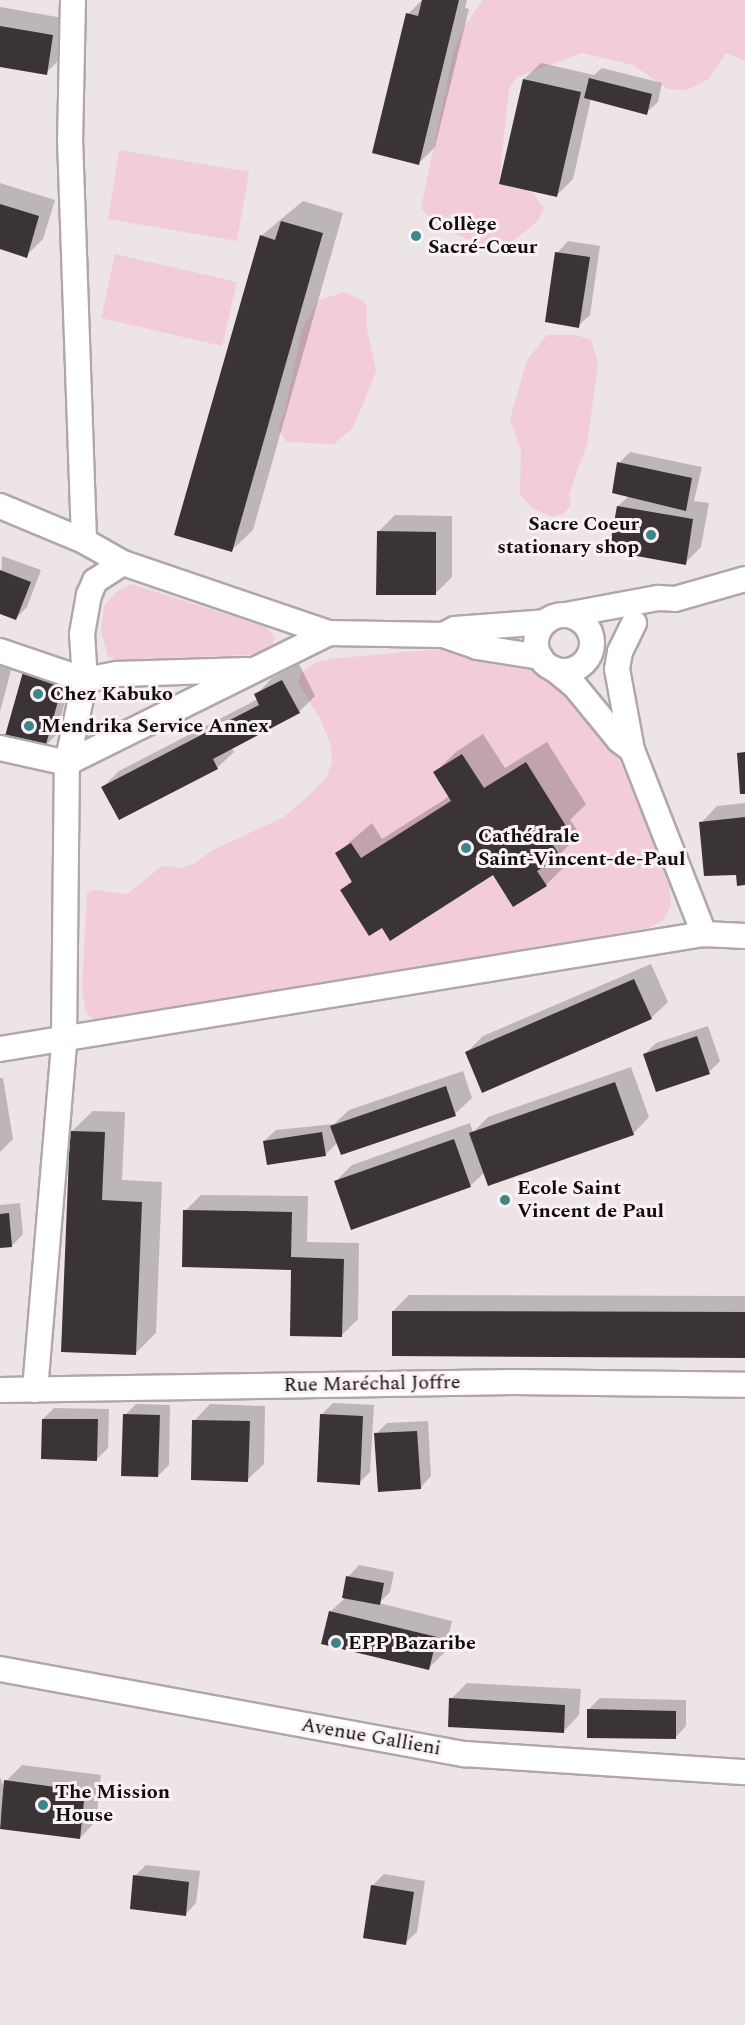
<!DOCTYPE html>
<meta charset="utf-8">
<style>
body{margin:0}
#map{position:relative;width:745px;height:2025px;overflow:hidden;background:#ede4e6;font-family:Spectral,serif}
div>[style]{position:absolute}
.green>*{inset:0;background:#f2ccd8}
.shadow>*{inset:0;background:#0003}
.building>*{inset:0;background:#3b3436}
.roads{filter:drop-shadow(2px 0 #b0a7aa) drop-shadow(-2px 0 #b0a7aa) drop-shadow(0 2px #b0a7aa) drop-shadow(0 -2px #b0a7aa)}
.minor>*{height:24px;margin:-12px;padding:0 12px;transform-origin:12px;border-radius:12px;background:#fff}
.minor>.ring{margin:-12px;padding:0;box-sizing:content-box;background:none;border:24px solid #fff;border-radius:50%}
.dots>*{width:16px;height:16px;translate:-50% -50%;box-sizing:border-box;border:3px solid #faf1f4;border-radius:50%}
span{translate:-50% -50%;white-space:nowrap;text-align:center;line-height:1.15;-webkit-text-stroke:6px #faf1f4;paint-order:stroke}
.poi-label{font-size:20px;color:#110e0f;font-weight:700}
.left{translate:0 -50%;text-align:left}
.right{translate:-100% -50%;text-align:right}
.street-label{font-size:20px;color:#110e0f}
</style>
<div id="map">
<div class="green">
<div style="clip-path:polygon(483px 0,745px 0,745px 61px,726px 53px,709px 79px,687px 90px,668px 89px,633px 65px,582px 53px,517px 77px,509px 88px,499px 184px,532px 192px,544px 208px,538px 221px,509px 244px,488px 247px,440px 228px,421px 208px,453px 54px,463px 28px)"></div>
<div style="clip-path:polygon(119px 150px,249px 172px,237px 241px,108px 219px)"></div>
<div style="clip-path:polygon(115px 254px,237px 282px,222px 346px,101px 318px)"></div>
<div style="clip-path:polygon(344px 292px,365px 302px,367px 309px,367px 329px,376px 371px,364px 402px,353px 428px,334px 444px,286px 442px,278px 427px,284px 414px,302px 330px,317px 301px)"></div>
<div style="clip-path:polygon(547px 335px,576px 335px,591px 340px,598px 363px,587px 444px,569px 494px,571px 505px,563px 514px,552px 517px,531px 507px,520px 494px,521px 450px,510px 419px,527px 360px)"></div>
<div style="clip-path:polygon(131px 584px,266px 627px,274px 636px,273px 645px,264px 652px,247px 655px,116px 660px,108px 657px,101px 630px,104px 606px,116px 592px)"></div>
<div style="clip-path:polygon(440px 649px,523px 665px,555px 685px,604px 735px,635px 789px,669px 879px,671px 905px,664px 920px,648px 928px,114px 1022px,94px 1020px,86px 1012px,82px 991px,87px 893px,96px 890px,127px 894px,162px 866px,180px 868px,194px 864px,211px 851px,284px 817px,306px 798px,326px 778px,332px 761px,331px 745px,319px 717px,298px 683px,301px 673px,317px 662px,338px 658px)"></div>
</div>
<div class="shadow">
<div style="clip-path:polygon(422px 0,467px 0,465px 8px,469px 9px,435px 147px,419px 163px,408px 14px)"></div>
<div style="clip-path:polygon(0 7px,69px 19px,62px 57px,46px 73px,0 65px)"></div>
<div style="clip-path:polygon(541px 63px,594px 75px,602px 68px,662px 83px,658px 102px,646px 113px,591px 99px,573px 179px,556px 196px,524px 79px)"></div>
<div style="clip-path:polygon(0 183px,55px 200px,43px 239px,26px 256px,0 248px)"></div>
<div style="clip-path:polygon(303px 201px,343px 213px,253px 530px,232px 550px,261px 236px)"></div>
<div style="clip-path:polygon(568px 241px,600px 246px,590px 315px,578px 326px,557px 253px)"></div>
<div style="clip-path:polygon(630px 452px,702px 467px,694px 501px,709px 503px,701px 547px,685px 563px,618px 506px,629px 496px,619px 463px)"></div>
<div style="clip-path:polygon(395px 515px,452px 516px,452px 577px,435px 594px,378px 532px)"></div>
<div style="clip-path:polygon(2px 556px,41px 570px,27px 607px,16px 618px,0 612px)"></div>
<div style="clip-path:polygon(0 655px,14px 659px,0 712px)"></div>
<div style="clip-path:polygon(35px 661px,73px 672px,56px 735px,45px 746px,24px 673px)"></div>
<div style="clip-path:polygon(299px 664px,315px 696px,299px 712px,231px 747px,234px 752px,217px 768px,103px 787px,119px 771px,258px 699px,256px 695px,272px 678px)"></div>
<div style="clip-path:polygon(483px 734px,505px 768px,547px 742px,586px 804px,570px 820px,580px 834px,560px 854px,567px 864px,546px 885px,493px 873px,382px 926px,342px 890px,353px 880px,337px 853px,372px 823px,382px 839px,450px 796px,435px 772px,456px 752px)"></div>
<div style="clip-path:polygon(745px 803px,745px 884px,701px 823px,717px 806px)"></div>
<div style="clip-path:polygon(651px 964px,668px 1002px,651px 1018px,467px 1052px,483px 1036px)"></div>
<div style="clip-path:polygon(708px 1026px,720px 1061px,709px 1072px,645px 1054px,656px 1043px)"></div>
<div style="clip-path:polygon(631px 1067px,649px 1117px,633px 1134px,485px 1172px,470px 1186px,336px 1181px,352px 1165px,470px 1123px,473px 1132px,488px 1117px)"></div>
<div style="clip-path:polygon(463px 1071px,472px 1098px,455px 1114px,338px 1142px,325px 1155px,264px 1141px,276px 1130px,334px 1124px,349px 1110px)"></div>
<div style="clip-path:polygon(0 1078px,3px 1078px,13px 1139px,0 1152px)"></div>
<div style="clip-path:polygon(93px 1111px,125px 1112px,122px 1180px,162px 1182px,156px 1333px,135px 1354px,72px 1131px)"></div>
<div style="clip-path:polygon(201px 1195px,308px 1196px,307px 1242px,359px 1243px,358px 1319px,342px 1335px,293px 1268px,185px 1211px)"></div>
<div style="clip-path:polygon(20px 1203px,23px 1234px,12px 1246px,0 1247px,0 1205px)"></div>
<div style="clip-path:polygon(409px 1295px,745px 1296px,745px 1356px,393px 1311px)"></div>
<div style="clip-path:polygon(333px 1403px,374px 1405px,370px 1472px,359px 1483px,322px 1414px)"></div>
<div style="clip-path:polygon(136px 1404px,170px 1405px,169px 1465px,158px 1476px,125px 1415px)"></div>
<div style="clip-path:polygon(210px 1404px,265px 1406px,264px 1464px,247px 1480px,194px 1421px)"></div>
<div style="clip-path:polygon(54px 1408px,109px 1409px,108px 1448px,97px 1459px,43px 1419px)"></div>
<div style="clip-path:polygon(428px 1421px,431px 1476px,420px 1488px,376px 1434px,387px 1423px)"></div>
<div style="clip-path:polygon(359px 1565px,394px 1572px,390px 1592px,379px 1603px,452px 1621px,445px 1652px,429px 1668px,330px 1612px,344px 1599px,348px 1577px)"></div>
<div style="clip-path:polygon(467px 1683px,581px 1689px,579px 1715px,563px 1732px,451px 1699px)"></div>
<div style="clip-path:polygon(600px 1698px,686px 1700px,686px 1726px,675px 1738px,589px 1709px)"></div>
<div style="clip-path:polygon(22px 1765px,101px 1775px,96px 1821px,80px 1838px,0 1820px,0 1777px,5px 1790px,6px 1781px)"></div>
<div style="clip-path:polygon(146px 1865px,200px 1871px,196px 1903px,185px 1915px,135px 1876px)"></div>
<div style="clip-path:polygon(384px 1874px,425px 1881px,417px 1932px,405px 1943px,372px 1886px)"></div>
</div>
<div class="building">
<div style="clip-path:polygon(422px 0,459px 0,419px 165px,372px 153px,406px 13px,418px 16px)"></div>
<div style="clip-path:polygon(0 26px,53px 35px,47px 75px,0 67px)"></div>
<div style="clip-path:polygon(589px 78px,652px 94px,647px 115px,584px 98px)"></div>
<div style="clip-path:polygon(523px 79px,581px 92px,557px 197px,499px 184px)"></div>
<div style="clip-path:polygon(0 204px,39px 216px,27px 258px,0 249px)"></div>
<div style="clip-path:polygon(281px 221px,323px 233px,232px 552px,174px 535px,260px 235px,275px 240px)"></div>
<div style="clip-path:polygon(555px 252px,590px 257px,579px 328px,545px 322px)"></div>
<div style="clip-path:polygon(617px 462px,692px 478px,686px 511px,612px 493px)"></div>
<div style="clip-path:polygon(617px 506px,693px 519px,686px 565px,609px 551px)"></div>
<div style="clip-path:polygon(377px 531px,436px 532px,436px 595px,376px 595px)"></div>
<div style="clip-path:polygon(0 570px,31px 582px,16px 620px,0 614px)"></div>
<div style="clip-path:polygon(23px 672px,63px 683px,45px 748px,5px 736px)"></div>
<div style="clip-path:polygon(282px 680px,300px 713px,213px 759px,218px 769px,119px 820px,101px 787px,259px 705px,254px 694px)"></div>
<div style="clip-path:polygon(745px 752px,745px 794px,740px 794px,737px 753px)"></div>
<div style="clip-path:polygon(462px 754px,484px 788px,526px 762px,566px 826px,548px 837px,560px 856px,537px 871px,547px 886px,513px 907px,493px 875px,390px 941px,382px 928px,369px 936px,340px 890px,352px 882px,335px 853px,351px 843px,361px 858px,451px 801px,433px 772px)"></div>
<div style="clip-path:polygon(745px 817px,745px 885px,737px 886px,736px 875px,704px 876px,699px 822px)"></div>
<div style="clip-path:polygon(634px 979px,652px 1019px,482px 1093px,465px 1052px)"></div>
<div style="clip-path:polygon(697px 1036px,710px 1074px,656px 1092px,643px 1054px)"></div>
<div style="clip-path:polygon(615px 1082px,634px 1135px,488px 1186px,469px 1133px)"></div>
<div style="clip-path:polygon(446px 1086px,456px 1116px,341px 1155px,330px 1126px)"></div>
<div style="clip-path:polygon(70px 1131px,105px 1132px,102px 1200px,142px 1202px,136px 1355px,61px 1352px)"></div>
<div style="clip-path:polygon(322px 1132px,326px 1156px,267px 1165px,263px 1141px)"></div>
<div style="clip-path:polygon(454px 1139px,471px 1187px,351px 1230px,334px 1181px)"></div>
<div style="clip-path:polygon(183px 1210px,292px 1212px,291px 1257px,344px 1259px,342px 1337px,290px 1336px,291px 1270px,182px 1267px)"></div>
<div style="clip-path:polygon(9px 1213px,12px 1247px,0 1248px,0 1214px)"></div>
<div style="clip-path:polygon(392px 1311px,745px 1312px,745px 1358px,392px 1356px)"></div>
<div style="clip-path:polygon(123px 1414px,160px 1415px,158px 1477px,121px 1476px)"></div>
<div style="clip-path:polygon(320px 1414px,363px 1416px,360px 1485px,317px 1482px)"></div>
<div style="clip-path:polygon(42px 1419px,98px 1419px,97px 1461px,41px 1459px)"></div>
<div style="clip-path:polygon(192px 1420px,250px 1421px,248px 1482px,191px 1480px)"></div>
<div style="clip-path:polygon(417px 1431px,421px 1489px,378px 1492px,374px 1433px)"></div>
<div style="clip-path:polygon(346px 1576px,384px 1583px,380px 1605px,342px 1598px)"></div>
<div style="clip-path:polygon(329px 1611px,437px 1637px,429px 1670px,321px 1644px)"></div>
<div style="clip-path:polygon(449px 1698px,565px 1705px,564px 1733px,448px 1727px)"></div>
<div style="clip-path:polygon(587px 1709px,676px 1711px,676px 1739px,587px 1738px)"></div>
<div style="clip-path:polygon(4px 1780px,85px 1791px,80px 1839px,0 1829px)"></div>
<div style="clip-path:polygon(133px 1875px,189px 1882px,186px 1916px,130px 1909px)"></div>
<div style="clip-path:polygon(371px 1885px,414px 1892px,406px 1945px,363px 1938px)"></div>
</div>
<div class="roads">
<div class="minor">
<div style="left:73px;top:0;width:139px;rotate:91.2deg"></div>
<div style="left:70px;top:139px;width:402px;rotate:88deg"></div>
<div style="left:0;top:506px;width:91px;rotate:22.6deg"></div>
<div style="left:84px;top:541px;width:45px;rotate:29.4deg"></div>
<div style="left:123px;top:563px;width:218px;rotate:18.8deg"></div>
<div class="ring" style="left:536px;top:615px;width:32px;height:32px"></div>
<div style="left:566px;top:615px;width:94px;rotate:-10.5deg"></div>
<div style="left:658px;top:598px;width:17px;rotate:3deg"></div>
<div style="left:675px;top:599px;width:73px;rotate:-15.9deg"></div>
<div style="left:634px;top:623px;width:32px;rotate:116deg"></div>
<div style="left:620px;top:652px;width:17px;rotate:100deg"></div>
<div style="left:617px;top:669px;width:82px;rotate:79.5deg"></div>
<div style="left:632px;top:750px;width:198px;rotate:68.6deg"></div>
<div style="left:443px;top:635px;width:13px;rotate:-27deg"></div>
<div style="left:455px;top:629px;width:90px;rotate:-4.4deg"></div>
<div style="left:0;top:651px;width:90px;rotate:18.8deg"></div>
<div style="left:85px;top:680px;width:33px;rotate:-11deg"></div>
<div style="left:117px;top:674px;width:130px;rotate:-1.8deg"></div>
<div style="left:554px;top:669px;width:26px;rotate:39deg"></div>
<div style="left:574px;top:685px;width:71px;rotate:50.7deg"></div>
<div style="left:619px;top:740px;width:16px;rotate:38deg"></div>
<div style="left:0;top:748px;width:69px;rotate:12.6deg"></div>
<div style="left:67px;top:763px;width:292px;rotate:-26.4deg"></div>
<div style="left:329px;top:633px;width:114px;rotate:1deg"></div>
<div style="left:443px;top:635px;width:36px;rotate:19deg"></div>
<div style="left:477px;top:647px;width:64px;rotate:9deg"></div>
<div style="left:0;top:1049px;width:713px;rotate:-9.28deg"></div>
<div style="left:704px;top:934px;width:41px;rotate:2.8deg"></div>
<div style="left:0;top:1390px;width:513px;rotate:-0.89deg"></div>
<div style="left:513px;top:1382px;width:232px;rotate:0.7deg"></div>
<div style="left:35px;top:1390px;width:350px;rotate:-85.2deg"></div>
<div style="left:64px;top:1041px;width:278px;rotate:-89.4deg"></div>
<div style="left:67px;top:763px;width:85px;rotate:-77.8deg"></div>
<div style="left:85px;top:680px;width:46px;rotate:-93.7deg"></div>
<div style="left:82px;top:634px;width:40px;rotate:-80deg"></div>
<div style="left:89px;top:595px;width:15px;rotate:-67deg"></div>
<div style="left:95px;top:581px;width:33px;rotate:-33deg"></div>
<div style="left:0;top:1669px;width:472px;rotate:10.4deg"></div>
<div style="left:464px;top:1754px;width:282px;rotate:3.7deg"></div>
</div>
</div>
<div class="dots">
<div style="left:416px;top:236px;background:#3c8588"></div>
<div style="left:651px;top:535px;background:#3c8588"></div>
<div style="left:38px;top:694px;background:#3c8588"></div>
<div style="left:29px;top:726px;background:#3c8588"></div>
<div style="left:466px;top:848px;background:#3c8588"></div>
<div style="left:505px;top:1200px;background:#3c8588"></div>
<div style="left:336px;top:1643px;background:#3c8588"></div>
<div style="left:43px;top:1805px;background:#3c8588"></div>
</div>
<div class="poi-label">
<span class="left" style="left:428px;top:236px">Collège<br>Sacré-Cœur</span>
<span class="right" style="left:639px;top:536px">Sacre Coeur<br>stationary shop</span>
<span class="left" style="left:50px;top:694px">Chez Kabuko</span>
<span class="left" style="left:41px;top:726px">Mendrika Service Annex</span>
<span class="left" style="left:478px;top:848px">Cathédrale<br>Saint-Vincent-de-Paul</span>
<span class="left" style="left:517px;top:1200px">Ecole Saint<br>Vincent de Paul</span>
<span class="left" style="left:348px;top:1643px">EPP Bazaribe</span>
<span class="left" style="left:55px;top:1804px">The Mission<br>House</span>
</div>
<div class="street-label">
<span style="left:372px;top:1384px;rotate:-1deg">Rue Maréchal Joffre</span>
<span style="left:371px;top:1737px;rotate:10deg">Avenue Gallieni</span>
</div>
</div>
